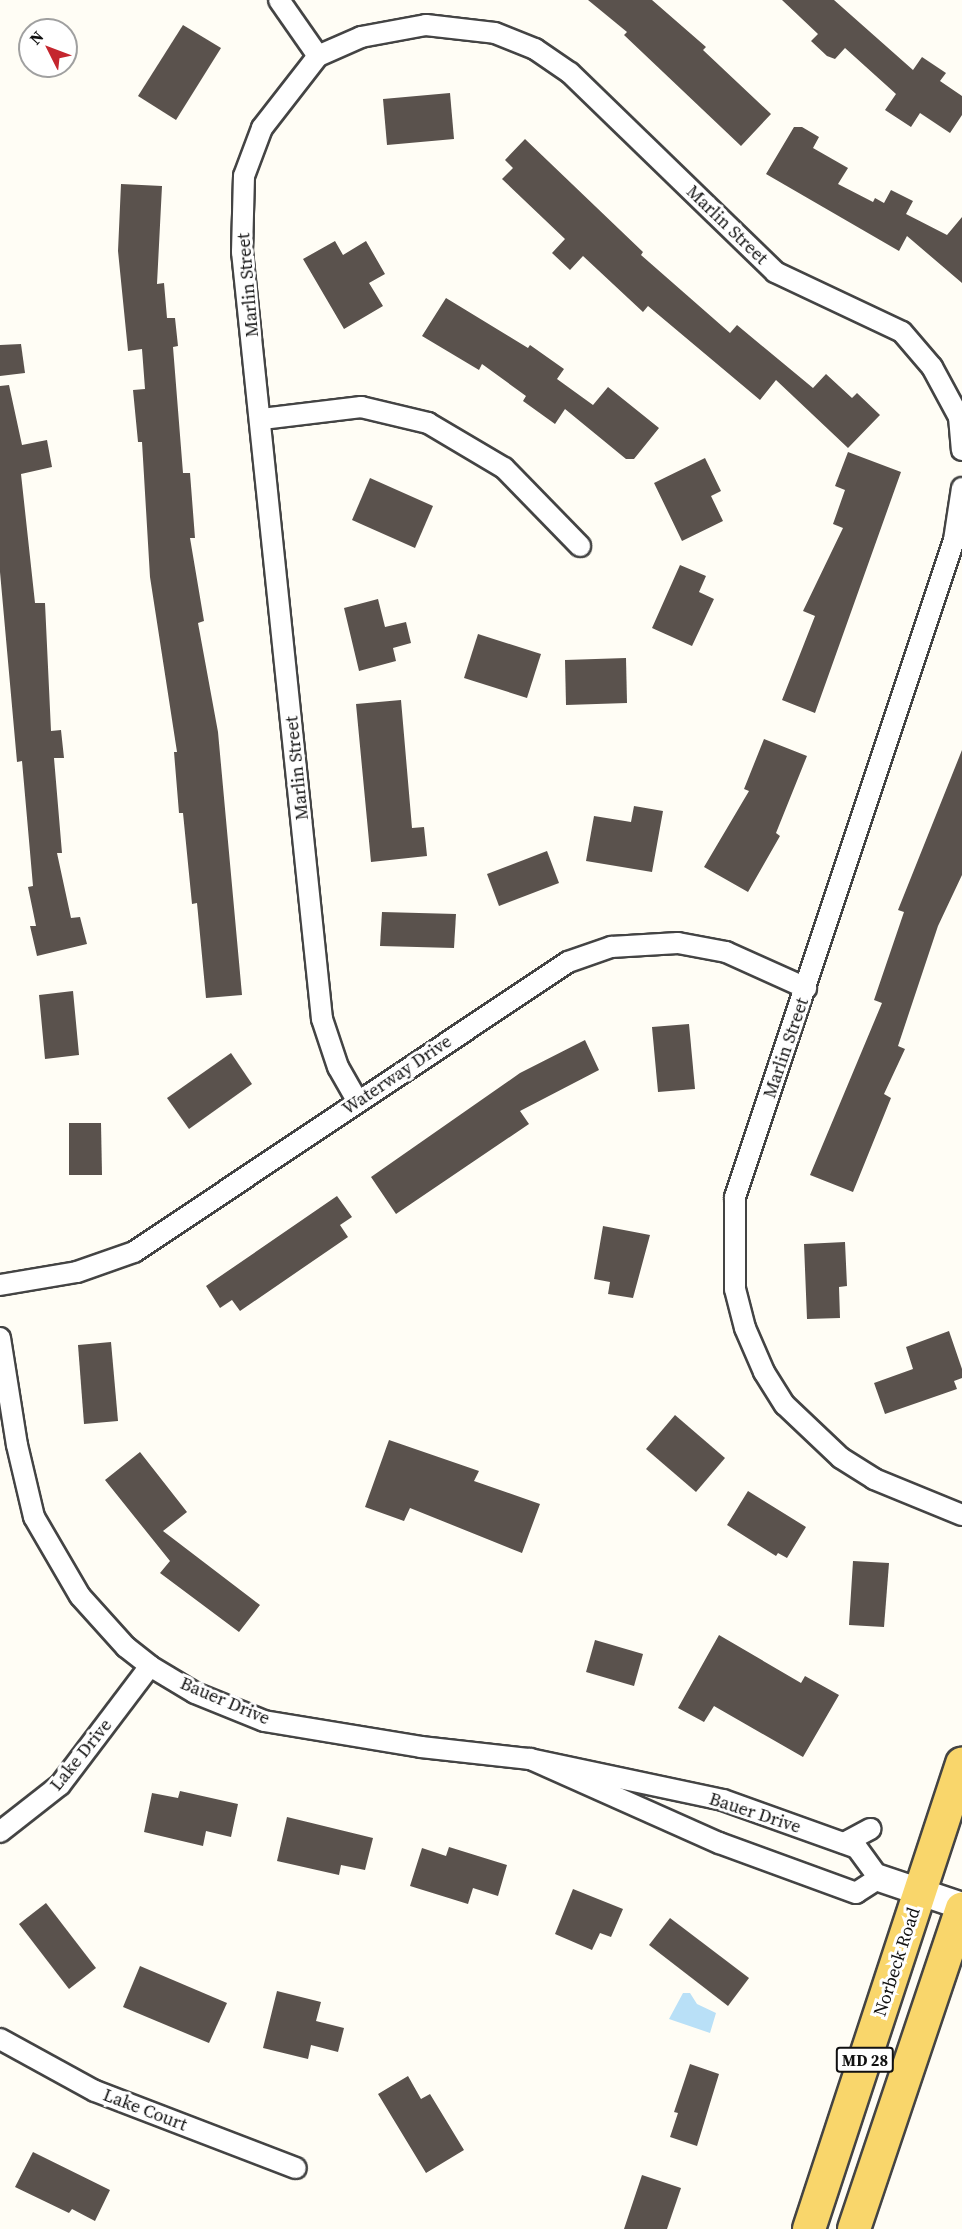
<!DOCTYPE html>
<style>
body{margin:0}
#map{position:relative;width:962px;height:2229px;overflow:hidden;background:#fffdf5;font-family:"Source Serif 4",serif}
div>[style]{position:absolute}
.water>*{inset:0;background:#b9e0f7}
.building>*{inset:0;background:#5a524d}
.roads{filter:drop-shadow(2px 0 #444) drop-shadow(-2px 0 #444) drop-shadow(0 2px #444) drop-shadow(0 -2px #444)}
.minor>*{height:20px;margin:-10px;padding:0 10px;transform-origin:10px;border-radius:10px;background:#fff}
.tertiary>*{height:26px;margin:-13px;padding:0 13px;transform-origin:13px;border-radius:13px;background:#fff}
.primary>*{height:32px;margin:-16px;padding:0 16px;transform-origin:16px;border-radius:16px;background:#f9d66b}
span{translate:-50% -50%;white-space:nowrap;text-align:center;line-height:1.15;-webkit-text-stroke:6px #fff;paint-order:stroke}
.shield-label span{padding:2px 4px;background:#fff;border:2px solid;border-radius:4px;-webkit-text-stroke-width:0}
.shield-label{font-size:16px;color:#111;font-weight:700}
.street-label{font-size:18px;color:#111}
.north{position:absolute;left:18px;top:18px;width:60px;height:60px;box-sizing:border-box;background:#fff;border:2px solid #a0a0a0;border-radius:50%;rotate:312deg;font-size:16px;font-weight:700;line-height:24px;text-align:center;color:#111}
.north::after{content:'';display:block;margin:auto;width:21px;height:27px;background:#c4262e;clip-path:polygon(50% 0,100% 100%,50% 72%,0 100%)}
</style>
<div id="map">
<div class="water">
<div style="clip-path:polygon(683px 1993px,690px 1993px,697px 2004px,716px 2013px,710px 2033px,669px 2019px)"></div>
</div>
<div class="building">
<div style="clip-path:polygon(588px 0,652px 0,706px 47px,703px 50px,771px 114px,741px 146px,624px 35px,627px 32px)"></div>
<div style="clip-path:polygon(782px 0,834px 0,913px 70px,922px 57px,946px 73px,940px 81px,962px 96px,962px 115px,950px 133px,920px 113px,911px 127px,885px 110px,896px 94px,845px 48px,835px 59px,827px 56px,811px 41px,818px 34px)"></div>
<div style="clip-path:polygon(183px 25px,221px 48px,176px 120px,138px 96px)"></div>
<div style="clip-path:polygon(450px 93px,454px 139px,387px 145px,383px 99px)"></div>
<div style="clip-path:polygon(794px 127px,802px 127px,819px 137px,813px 148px,848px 168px,838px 184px,873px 202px,875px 198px,884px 203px,891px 190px,913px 201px,906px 214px,947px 235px,962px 217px,962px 283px,907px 236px,899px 251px,766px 174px)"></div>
<div style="clip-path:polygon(525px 139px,643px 252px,641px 255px,730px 333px,737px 325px,813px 388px,826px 374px,852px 398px,857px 393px,880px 415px,848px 448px,776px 380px,760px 400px,648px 306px,643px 312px,583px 256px,570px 270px,552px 253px,565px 239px,502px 179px,513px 168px,505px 160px)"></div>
<div style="clip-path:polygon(121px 184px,162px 186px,157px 284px,164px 283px,167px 318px,175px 318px,178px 346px,173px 347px,183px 473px,190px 473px,195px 538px,190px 538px,204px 621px,198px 623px,218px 732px,242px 995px,206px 998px,197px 903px,192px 904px,183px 813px,179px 813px,174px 752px,177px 752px,150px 577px,142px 442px,138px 442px,133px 390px,145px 389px,142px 349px,128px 351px,118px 251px)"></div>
<div style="clip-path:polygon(335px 241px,343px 255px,366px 241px,385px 274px,369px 283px,383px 306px,344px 329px,303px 259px)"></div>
<div style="clip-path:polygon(446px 298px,528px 348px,530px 345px,564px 369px,557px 379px,593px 405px,608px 387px,659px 428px,634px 459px,626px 459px,565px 409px,555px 424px,523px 401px,526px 396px,482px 364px,479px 370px,422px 336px)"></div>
<div style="clip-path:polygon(21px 344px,25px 373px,0 376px,0 345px)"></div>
<div style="clip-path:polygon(9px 385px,22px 445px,47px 440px,52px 467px,21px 474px,35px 603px,45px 603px,51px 731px,61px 730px,64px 758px,54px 758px,62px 853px,57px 853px,71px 918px,80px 917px,87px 944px,37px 956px,30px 926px,36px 926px,28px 887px,33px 886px,22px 761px,17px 762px,0 572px,0 386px)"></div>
<div style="clip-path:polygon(848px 452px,901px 472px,815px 713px,782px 700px,815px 616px,803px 611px,843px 528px,833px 524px,845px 490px,835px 486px)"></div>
<div style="clip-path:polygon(705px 458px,721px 491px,711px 496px,723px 521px,682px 541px,654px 483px)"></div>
<div style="clip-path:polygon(370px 478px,433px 506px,415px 548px,352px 520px)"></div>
<div style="clip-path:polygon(680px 565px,706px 576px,699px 592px,714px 599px,692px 646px,652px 628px)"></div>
<div style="clip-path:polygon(378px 599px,385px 627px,406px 622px,411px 643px,393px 648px,396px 661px,359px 671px,344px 608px)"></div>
<div style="clip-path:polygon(478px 634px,541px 654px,527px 698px,464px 678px)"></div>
<div style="clip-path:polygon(626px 658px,627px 703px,566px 705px,565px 660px)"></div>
<div style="clip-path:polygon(401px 700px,412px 828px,424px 827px,427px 856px,371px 862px,356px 704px)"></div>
<div style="clip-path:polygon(764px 739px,807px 756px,776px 833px,780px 836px,748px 892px,704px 867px,749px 791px,744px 789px)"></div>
<div style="clip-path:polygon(962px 750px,962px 875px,938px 926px,898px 1046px,905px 1049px,884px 1094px,891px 1098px,853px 1192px,810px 1175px,882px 1003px,874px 1000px,904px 912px,898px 910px)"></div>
<div style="clip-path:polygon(634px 806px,663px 811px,652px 872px,586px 861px,594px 816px,631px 822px)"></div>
<div style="clip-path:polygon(547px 851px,559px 883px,499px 906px,487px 874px)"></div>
<div style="clip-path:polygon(382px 912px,456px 914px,454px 948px,380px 946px)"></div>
<div style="clip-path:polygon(73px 991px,79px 1055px,45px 1059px,39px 995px)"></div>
<div style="clip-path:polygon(689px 1024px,695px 1089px,658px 1092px,652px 1027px)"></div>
<div style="clip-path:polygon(585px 1040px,599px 1070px,520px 1111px,529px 1124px,396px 1214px,371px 1177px,520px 1073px)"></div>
<div style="clip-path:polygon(231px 1053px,252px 1084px,189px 1129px,167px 1098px)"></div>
<div style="clip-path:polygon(69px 1123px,101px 1123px,102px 1175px,69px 1175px)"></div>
<div style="clip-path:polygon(337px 1196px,352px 1217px,340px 1225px,348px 1237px,240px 1311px,232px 1300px,220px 1308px,206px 1286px)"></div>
<div style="clip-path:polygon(603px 1226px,650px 1235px,633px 1298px,608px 1294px,610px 1282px,594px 1279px)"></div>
<div style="clip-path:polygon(845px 1242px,847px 1286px,839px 1287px,840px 1318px,807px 1319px,804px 1244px)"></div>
<div style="clip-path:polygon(949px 1331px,962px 1369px,962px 1378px,954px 1381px,957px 1389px,885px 1414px,874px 1383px,913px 1369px,906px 1347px)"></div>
<div style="clip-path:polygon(111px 1342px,118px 1421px,84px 1424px,78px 1345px)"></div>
<div style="clip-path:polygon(675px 1415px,725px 1458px,696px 1492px,646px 1449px)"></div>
<div style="clip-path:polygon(389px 1440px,479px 1471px,474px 1481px,540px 1504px,522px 1553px,410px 1508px,404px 1521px,365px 1507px)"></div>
<div style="clip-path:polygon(140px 1452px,187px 1512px,163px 1531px,260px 1605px,239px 1632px,160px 1573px,170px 1561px,105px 1480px)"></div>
<div style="clip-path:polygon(748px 1491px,806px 1527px,787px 1558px,778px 1553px,776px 1556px,727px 1525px)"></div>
<div style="clip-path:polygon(853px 1561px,889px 1563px,884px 1627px,849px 1625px)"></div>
<div style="clip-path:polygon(719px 1635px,801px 1683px,805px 1676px,839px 1695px,803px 1757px,714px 1706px,704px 1722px,678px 1708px)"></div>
<div style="clip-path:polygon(595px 1640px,643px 1654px,634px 1686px,586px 1672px)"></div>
<div style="clip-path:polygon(180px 1791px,238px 1804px,231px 1837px,206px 1831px,203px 1846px,144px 1832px,152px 1793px,178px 1798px)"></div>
<div style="clip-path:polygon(287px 1817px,373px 1838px,365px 1870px,341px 1865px,339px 1875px,277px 1861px)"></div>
<div style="clip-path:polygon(449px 1847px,507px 1865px,498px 1896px,473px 1888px,468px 1904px,410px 1886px,422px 1848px,446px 1856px)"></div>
<div style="clip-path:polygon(573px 1889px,623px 1909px,611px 1937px,600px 1933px,592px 1950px,555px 1934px)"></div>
<div style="clip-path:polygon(46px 1903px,96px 1968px,69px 1989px,19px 1924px)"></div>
<div style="clip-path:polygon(670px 1918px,749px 1978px,728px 2006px,649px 1945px)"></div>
<div style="clip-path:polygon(140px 1966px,227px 2003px,209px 2043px,123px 2007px)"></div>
<div style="clip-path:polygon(277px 1991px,321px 2002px,316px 2021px,344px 2028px,338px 2052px,311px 2045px,308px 2059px,263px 2048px)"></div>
<div style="clip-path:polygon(690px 2064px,719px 2074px,697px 2146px,670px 2137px,678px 2113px,674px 2112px)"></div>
<div style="clip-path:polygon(408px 2076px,421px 2099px,430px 2094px,464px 2150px,426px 2173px,378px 2094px)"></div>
<div style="clip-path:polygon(33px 2152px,110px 2190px,95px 2221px,72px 2209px,69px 2213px,15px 2187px)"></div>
<div style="clip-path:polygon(642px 2175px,681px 2188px,667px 2229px,624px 2229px)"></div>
</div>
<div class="roads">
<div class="minor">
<div style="left:279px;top:0;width:68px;rotate:55.1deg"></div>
<div style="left:262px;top:419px;width:100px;rotate:-6.9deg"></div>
<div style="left:361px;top:407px;width:69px;rotate:13.4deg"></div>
<div style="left:428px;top:423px;width:88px;rotate:30.6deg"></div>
<div style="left:504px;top:468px;width:109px;rotate:45.7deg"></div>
<div style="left:962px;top:488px;width:53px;rotate:98.7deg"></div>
<div style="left:954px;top:540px;width:693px;rotate:108.43deg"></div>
<div style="left:735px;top:1197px;width:92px;rotate:90deg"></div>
<div style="left:735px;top:1289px;width:40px;rotate:75.6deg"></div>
<div style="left:745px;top:1328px;width:48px;rotate:66.6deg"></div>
<div style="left:764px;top:1372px;width:39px;rotate:58deg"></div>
<div style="left:785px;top:1405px;width:77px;rotate:43.4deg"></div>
<div style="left:841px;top:1458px;width:39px;rotate:32deg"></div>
<div style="left:874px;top:1479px;width:95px;rotate:22.2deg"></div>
<div style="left:358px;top:1102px;width:40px;rotate:-119.7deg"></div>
<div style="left:338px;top:1067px;width:51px;rotate:-108.4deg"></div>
<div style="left:322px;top:1019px;width:771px;rotate:-95.95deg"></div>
<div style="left:242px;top:252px;width:76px;rotate:-88.5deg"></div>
<div style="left:244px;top:176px;width:51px;rotate:-69.4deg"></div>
<div style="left:262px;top:128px;width:91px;rotate:-52.1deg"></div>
<div style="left:318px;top:56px;width:47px;rotate:-23.8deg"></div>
<div style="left:361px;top:37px;width:66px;rotate:-10.5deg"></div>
<div style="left:426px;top:25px;width:69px;rotate:6.6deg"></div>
<div style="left:495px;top:33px;width:43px;rotate:21.8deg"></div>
<div style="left:535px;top:49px;width:42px;rotate:34.4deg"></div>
<div style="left:570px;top:73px;width:286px;rotate:44.1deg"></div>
<div style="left:775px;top:272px;width:140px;rotate:25.3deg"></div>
<div style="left:902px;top:332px;width:46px;rotate:49.4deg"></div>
<div style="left:932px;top:367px;width:57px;rotate:61.6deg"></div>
<div style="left:959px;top:417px;width:33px;rotate:85deg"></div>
<div style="left:0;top:1285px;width:78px;rotate:-9.6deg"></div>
<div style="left:77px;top:1272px;width:60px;rotate:-19.3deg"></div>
<div style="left:134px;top:1252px;width:522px;rotate:-33.75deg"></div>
<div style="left:568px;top:962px;width:46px;rotate:-19.2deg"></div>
<div style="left:611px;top:947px;width:67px;rotate:-3.4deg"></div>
<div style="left:678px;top:943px;width:49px;rotate:10.6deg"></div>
<div style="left:726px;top:952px;width:88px;rotate:24.2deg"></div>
<div style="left:0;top:1338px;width:108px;rotate:81deg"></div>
<div style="left:17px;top:1445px;width:74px;rotate:76.7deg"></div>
<div style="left:34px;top:1517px;width:91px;rotate:59.8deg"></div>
<div style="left:80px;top:1596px;width:69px;rotate:48deg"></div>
<div style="left:126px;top:1647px;width:31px;rotate:38deg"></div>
<div style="left:150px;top:1666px;width:52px;rotate:31deg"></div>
<div style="left:195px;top:1693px;width:74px;rotate:22.1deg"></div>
<div style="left:264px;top:1721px;width:159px;rotate:9.4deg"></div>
<div style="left:421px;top:1747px;width:110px;rotate:6.3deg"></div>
<div style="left:530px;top:1759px;width:197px;rotate:12deg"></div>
<div style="left:723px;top:1800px;width:142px;rotate:19.7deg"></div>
<div style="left:857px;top:1848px;width:37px;rotate:54deg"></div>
<div style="left:879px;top:1878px;width:27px;rotate:147deg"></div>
<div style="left:856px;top:1893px;width:146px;rotate:-159.9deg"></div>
<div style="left:719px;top:1843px;width:207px;rotate:-156deg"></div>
<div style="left:0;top:1832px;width:76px;rotate:-38.1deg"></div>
<div style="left:60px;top:1785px;width:149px;rotate:-52.9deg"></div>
<div style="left:844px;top:1843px;width:30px;rotate:-28deg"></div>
<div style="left:0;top:2039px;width:108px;rotate:28.7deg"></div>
<div style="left:95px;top:2091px;width:215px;rotate:21deg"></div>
</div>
<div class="tertiary">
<div style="left:879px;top:1878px;width:88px;rotate:18.6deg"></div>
</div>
<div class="primary">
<div style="left:809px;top:2229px;width:490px;rotate:-71.8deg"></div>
<div style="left:854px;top:2229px;width:338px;rotate:-71.4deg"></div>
</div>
</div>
<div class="shield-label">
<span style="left:865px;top:2060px">MD 28</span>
</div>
<div class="street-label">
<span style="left:727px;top:225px;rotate:44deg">Marlin Street</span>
<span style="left:248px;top:285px;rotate:-95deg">Marlin Street</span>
<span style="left:297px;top:768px;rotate:-96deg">Marlin Street</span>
<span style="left:786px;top:1048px;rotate:-71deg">Marlin Street</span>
<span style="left:397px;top:1075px;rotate:-34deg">Waterway Drive</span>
<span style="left:225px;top:1701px;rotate:23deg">Bauer Drive</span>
<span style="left:81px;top:1755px;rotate:-51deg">Lake Drive</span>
<span style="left:755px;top:1813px;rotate:18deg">Bauer Drive</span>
<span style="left:897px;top:1962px;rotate:-72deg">Norbeck Road</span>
<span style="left:145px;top:2110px;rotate:21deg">Lake Court</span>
</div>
<div class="north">N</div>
</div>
